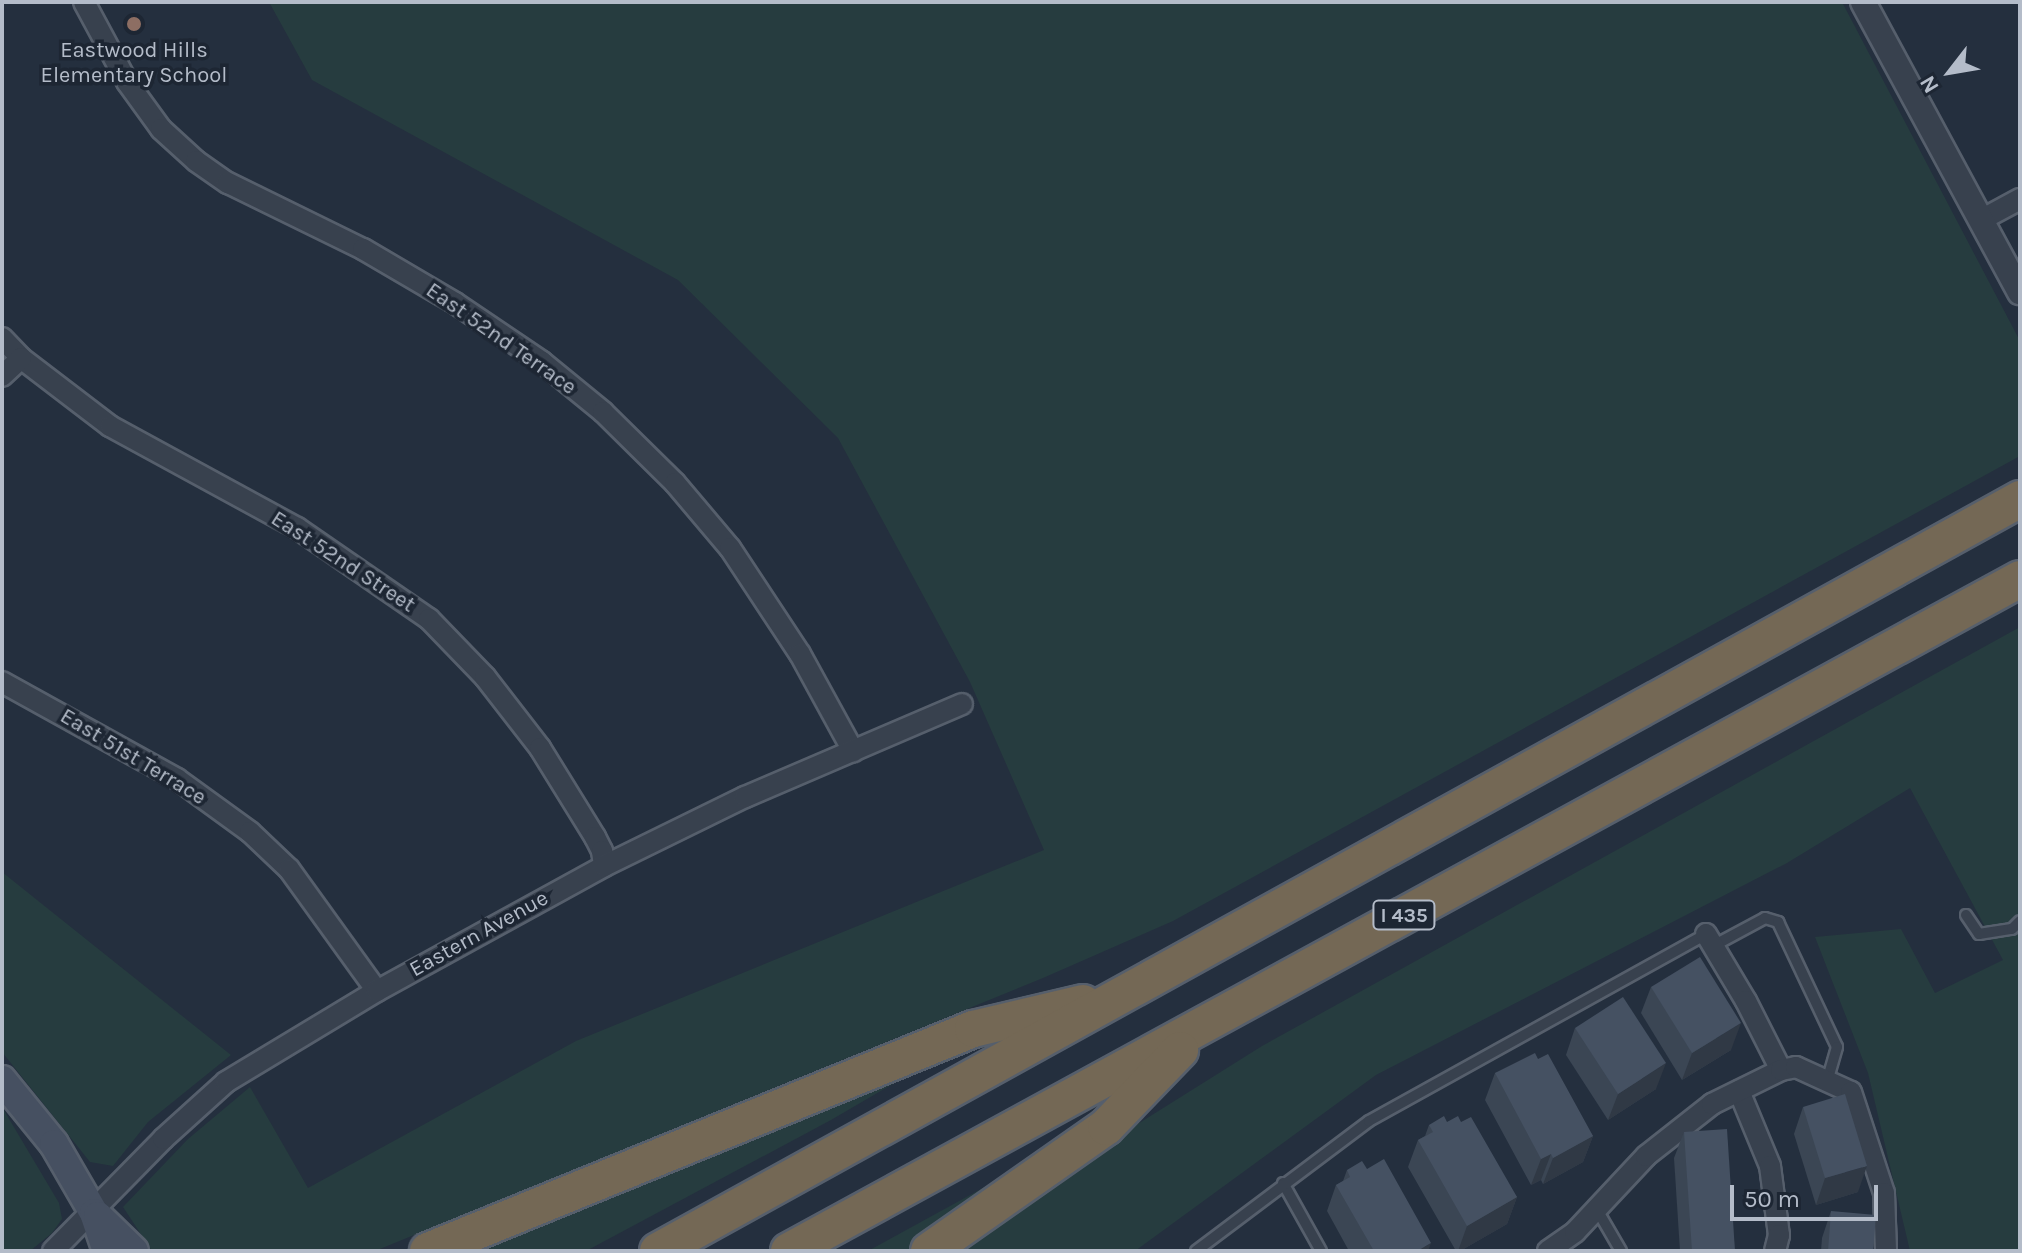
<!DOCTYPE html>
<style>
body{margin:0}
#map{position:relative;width:2022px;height:1253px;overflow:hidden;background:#242f3e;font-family:Karla,sans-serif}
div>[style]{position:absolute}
.green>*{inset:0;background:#263c3f}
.roads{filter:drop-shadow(2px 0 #565f6c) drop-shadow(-2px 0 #565f6c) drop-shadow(0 2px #565f6c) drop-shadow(0 -2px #565f6c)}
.service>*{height:10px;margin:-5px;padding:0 5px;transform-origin:5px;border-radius:5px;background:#38414e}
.minor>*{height:20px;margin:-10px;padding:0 10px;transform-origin:10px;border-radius:10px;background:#38414e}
.tertiary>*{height:24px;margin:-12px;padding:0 12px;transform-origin:12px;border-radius:12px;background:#38414e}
.secondary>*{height:28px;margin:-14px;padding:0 14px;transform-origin:14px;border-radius:14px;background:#465061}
.motorway>*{height:36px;margin:-18px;padding:0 18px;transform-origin:18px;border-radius:18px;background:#746855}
.wall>*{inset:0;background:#3b4654}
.shaded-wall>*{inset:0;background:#303945}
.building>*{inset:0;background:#455162}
.dots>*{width:22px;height:22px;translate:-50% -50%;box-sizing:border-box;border:4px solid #1d2633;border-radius:50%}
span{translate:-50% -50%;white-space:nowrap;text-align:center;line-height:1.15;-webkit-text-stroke:7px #1d2633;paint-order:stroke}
.shield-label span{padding:2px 6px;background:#1d2633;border:2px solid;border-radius:6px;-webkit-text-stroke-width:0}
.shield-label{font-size:20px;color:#b4bcc9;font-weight:700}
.poi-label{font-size:22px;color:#b4bcc9}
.street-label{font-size:22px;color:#b4bcc9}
.frame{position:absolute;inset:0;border:4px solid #b4bcc9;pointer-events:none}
.north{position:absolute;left:1910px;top:32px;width:80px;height:80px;-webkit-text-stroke:6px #1d2633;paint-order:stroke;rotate:239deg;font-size:22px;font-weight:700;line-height:32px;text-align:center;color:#b4bcc9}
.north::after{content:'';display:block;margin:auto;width:28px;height:36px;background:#b4bcc9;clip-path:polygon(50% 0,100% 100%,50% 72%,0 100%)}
.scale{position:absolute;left:1730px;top:1185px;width:148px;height:36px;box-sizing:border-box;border:4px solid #b4bcc9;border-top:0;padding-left:10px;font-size:24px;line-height:28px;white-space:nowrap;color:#b4bcc9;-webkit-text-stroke:6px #1d2633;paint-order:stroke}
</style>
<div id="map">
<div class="green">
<div style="clip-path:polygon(269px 2px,1842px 2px,2020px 341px,2020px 456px,1173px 921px,1043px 978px,375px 1251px,152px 1251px,123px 1207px,188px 1139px,250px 1087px,308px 1188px,576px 1041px,1044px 850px,970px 682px,838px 438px,678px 280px,312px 80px)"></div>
<div style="clip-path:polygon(2020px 627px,2020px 1251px,1910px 1251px,1868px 1073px,1815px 937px,1901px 929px,1935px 993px,2003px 960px,1910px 788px,1787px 863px,1376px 1075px,1135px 1251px,950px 1251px,1117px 1137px,1262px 1046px)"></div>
<div style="clip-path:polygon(2px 872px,231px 1055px,148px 1122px,113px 1166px,90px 1162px,2px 1052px)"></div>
<div style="clip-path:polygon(927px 1064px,831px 1120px,586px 1251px,479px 1251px)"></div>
<div style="clip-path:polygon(2px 1107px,59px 1203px,62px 1219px,52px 1233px,30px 1251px,2px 1251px)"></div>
<div style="clip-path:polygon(1012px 1172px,1014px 1177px,908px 1251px,868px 1251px)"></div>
</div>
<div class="roads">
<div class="service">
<div style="left:1966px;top:915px;width:23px;rotate:56deg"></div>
<div style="left:1979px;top:934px;width:33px;rotate:-9deg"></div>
<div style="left:2012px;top:929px;width:11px;rotate:-45deg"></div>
<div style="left:1713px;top:946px;width:59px;rotate:-28.3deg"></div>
<div style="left:1765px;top:918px;width:14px;rotate:17deg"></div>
<div style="left:1778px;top:922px;width:138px;rotate:64.7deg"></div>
<div style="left:1837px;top:1047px;width:35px;rotate:106deg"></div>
<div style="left:1283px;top:1183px;width:78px;rotate:60.8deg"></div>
<div style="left:1596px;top:1208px;width:50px;rotate:59.8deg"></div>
<div style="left:1196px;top:1251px;width:216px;rotate:-36.9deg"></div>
<div style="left:1369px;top:1121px;width:385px;rotate:-29deg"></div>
</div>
<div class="minor">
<div style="left:84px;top:2px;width:91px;rotate:61.7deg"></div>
<div style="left:127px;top:82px;width:58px;rotate:54.1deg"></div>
<div style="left:161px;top:129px;width:47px;rotate:42.4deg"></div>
<div style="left:196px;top:161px;width:39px;rotate:35deg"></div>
<div style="left:228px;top:183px;width:150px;rotate:26.1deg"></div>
<div style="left:363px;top:249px;width:107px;rotate:30.4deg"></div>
<div style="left:455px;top:303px;width:105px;rotate:34.1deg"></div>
<div style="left:542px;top:362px;width:79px;rotate:39.3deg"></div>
<div style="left:603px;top:412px;width:101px;rotate:44.6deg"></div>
<div style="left:675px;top:483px;width:85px;rotate:49.8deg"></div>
<div style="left:730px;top:548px;width:127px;rotate:56.6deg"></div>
<div style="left:800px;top:654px;width:111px;rotate:61.3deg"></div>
<div style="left:1981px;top:220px;width:44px;rotate:-28.3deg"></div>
<div style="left:2px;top:338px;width:28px;rotate:46deg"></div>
<div style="left:21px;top:358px;width:112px;rotate:37.4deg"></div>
<div style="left:110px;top:426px;width:213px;rotate:28.6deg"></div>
<div style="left:297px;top:528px;width:160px;rotate:34.6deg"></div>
<div style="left:429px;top:619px;width:81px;rotate:46deg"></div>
<div style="left:485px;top:677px;width:90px;rotate:52.2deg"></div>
<div style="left:540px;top:748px;width:105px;rotate:58.3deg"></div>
<div style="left:595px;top:837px;width:16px;rotate:63deg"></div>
<div style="left:602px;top:851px;width:15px;rotate:82deg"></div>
<div style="left:2px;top:376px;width:26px;rotate:-43deg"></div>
<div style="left:2px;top:682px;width:200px;rotate:29deg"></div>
<div style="left:177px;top:779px;width:90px;rotate:36deg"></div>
<div style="left:250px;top:832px;width:54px;rotate:43.5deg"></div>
<div style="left:289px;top:869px;width:150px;rotate:54.2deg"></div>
<div style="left:1706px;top:934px;width:78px;rotate:59.2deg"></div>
<div style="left:1746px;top:1001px;width:77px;rotate:63.1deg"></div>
<div style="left:1739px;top:1091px;width:81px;rotate:67.5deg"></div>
<div style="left:1770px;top:1166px;width:70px;rotate:82.6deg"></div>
<div style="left:1779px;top:1235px;width:16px;rotate:104deg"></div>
<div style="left:53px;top:1251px;width:157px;rotate:-45.5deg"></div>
<div style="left:163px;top:1139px;width:85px;rotate:-42.1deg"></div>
<div style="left:226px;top:1082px;width:176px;rotate:-31.1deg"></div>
<div style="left:377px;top:991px;width:259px;rotate:-28.8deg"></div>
<div style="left:604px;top:866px;width:157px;rotate:-26.1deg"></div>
<div style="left:745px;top:797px;width:236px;rotate:-23.2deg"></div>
<div style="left:1548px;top:1251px;width:33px;rotate:-35deg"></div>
<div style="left:1575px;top:1232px;width:104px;rotate:-46.9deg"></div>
<div style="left:1646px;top:1156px;width:84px;rotate:-38.2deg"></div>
<div style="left:1712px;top:1104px;width:77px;rotate:-26.2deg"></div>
<div style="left:1781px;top:1070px;width:15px;rotate:-11deg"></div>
<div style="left:1796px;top:1067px;width:60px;rotate:24.4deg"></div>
<div style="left:1851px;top:1092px;width:106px;rotate:71.9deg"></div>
<div style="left:1884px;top:1193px;width:58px;rotate:88deg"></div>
</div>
<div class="tertiary">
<div style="left:1863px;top:2px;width:330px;rotate:61.6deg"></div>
</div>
<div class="secondary">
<div style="left:2px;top:1080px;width:82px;rotate:50.9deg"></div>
<div style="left:54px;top:1144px;width:80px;rotate:59.9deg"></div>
<div style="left:94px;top:1213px;width:40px;rotate:71.1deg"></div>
<div style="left:98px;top:1216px;width:50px;rotate:44.2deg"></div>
</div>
<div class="motorway">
<div style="left:428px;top:1251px;width:588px;rotate:-22.16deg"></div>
<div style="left:973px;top:1029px;width:113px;rotate:-13.3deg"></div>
<div style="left:658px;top:1251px;width:1556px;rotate:-28.9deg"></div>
<div style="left:789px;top:1251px;width:1402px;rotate:-28.63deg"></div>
<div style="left:929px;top:1251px;width:216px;rotate:-35deg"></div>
<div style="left:1106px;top:1127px;width:107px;rotate:-46.1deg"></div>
</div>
</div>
<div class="wall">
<div style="clip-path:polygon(1651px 987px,1731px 1050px,1682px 1080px,1641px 1013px)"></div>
<div style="clip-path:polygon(1575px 1028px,1656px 1089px,1608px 1120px,1566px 1055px)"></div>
<div style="clip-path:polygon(1538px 1059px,1593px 1136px,1583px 1162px,1543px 1184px,1541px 1180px,1531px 1185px,1485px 1100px,1495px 1073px)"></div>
<div style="clip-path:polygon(1803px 1107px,1858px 1192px,1816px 1205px,1794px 1134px)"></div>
<div style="clip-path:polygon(1447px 1122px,1517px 1197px,1507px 1224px,1460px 1251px,1456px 1251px,1408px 1167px,1418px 1140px,1425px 1136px,1429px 1125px)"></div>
<div style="clip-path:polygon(1684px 1132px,1735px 1251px,1680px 1251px,1674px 1158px)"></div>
<div style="clip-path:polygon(1367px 1169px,1428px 1251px,1349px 1251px,1327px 1211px,1336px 1185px,1343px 1181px,1347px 1170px)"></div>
<div style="clip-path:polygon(1831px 1211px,1873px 1251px,1821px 1251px,1822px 1238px)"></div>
</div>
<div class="shaded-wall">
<div style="clip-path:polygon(1741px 1023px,1731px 1050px,1682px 1080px,1692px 1053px)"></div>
<div style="clip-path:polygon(1666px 1063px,1656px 1089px,1608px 1120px,1618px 1094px)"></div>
<div style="clip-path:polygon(1593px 1136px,1583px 1162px,1543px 1184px,1553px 1158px)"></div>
<div style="clip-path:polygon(1551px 1154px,1541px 1180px,1531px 1185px,1541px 1159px)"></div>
<div style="clip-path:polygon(1867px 1166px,1858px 1192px,1816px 1205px,1825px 1178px)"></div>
<div style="clip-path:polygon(1517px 1197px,1507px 1224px,1460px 1251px,1458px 1251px,1467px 1226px)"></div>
<div style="clip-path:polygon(1431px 1243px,1428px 1251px,1417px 1251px)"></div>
</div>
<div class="building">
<div style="clip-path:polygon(1700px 957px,1741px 1023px,1692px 1053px,1651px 987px)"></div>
<div style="clip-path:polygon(1623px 997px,1666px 1063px,1618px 1094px,1575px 1028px)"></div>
<div style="clip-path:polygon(1535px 1053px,1538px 1059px,1548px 1054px,1593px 1136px,1553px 1158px,1551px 1154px,1541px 1159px,1495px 1073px)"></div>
<div style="clip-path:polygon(1845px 1094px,1867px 1166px,1825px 1178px,1803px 1107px)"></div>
<div style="clip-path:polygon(1444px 1116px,1447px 1122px,1458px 1116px,1461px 1122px,1471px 1117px,1517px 1197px,1467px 1226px,1418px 1140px,1433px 1132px,1429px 1125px)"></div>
<div style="clip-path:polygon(1727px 1129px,1735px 1251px,1692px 1251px,1684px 1132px)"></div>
<div style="clip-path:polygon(1384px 1159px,1431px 1243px,1417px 1251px,1374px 1251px,1336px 1185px,1350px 1177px,1347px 1170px,1362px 1161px,1367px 1169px)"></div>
<div style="clip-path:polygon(1831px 1211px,1876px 1215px,1873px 1251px,1828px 1251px)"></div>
</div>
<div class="dots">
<div style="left:134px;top:24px;background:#8d6e63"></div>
</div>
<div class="shield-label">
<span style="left:1404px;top:915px">I 435</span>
</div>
<div class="poi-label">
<span style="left:134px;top:63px">Eastwood Hills<br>Elementary School</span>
</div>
<div class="street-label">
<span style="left:501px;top:339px;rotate:35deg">East 52nd Terrace</span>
<span style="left:343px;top:562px;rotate:33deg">East 52nd Street</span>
<span style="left:133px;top:757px;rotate:31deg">East 51st Terrace</span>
<span style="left:479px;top:934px;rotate:-29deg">Eastern Avenue</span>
</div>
<div class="frame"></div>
<div class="north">N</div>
<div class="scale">50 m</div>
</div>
